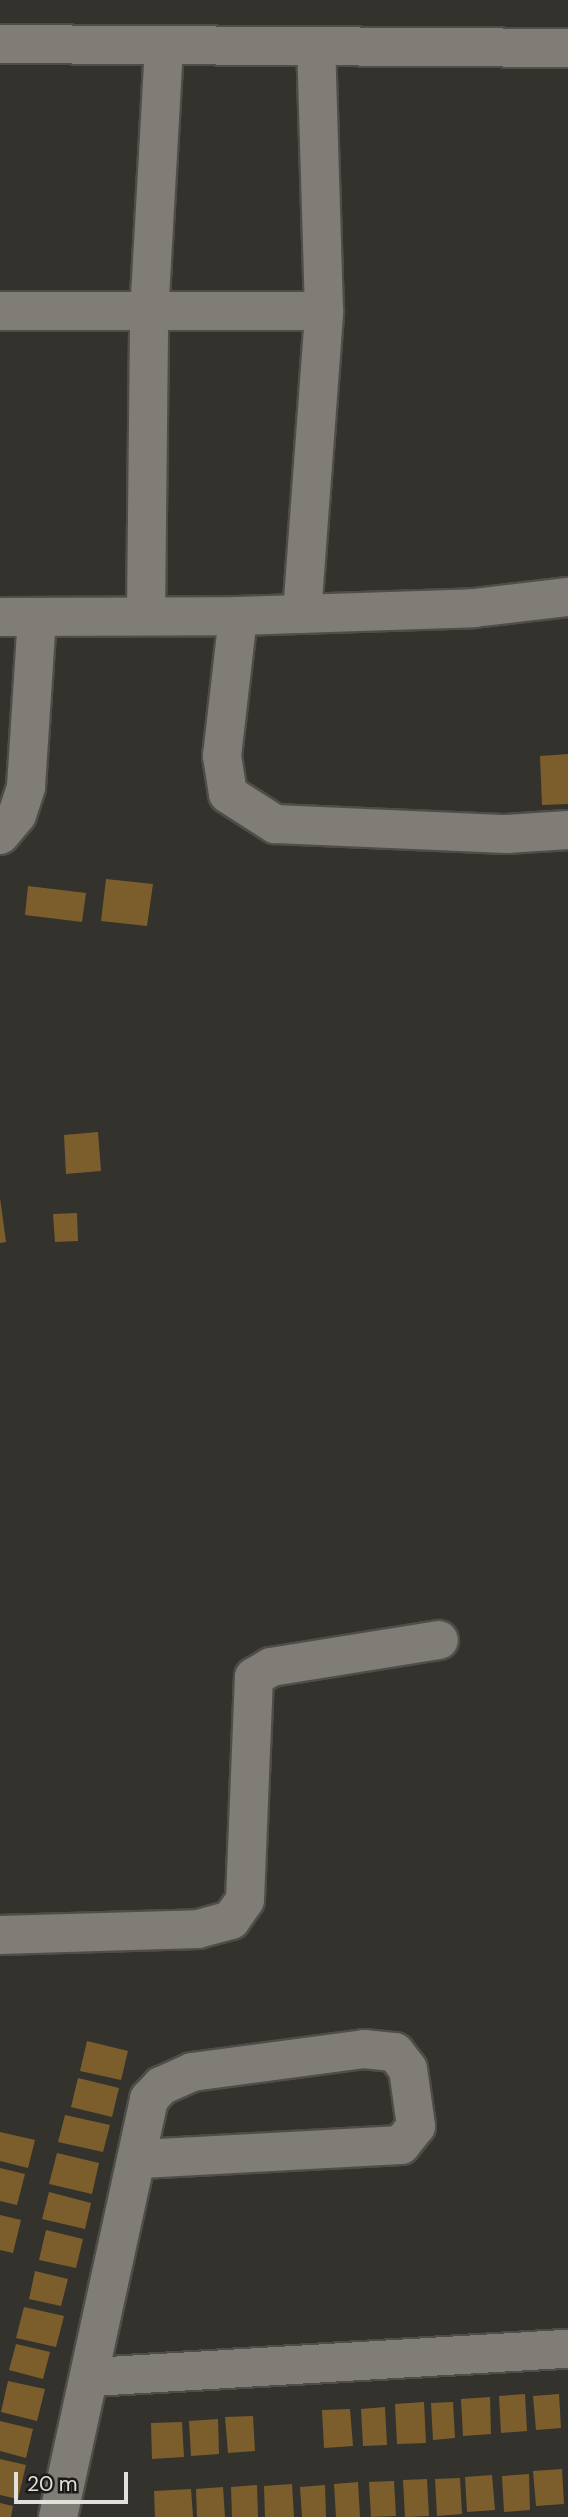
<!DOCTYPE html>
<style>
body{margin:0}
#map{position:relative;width:568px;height:2517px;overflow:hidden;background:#34322d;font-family:"DM Sans",sans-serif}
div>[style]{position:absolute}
.building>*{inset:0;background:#7c5e2c}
.roads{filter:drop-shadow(2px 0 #4f4d49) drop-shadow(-2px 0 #4f4d49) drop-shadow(0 2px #4f4d49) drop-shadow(0 -2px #4f4d49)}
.minor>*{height:38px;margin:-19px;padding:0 19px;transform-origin:19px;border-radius:19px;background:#807d77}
span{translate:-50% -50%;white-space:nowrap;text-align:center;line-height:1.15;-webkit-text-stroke:5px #1b1a17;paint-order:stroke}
.scale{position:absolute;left:14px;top:2472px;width:114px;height:32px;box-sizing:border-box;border:4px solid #e1e0dd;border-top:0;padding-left:9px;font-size:21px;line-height:24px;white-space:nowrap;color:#e1e0dd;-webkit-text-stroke:5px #1b1a17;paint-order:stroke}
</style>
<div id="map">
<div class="building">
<div style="clip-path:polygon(568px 754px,568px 804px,542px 805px,540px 756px)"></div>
<div style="clip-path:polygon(106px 879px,153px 884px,147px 926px,101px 921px)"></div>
<div style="clip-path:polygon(28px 886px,86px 893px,82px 922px,25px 915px)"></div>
<div style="clip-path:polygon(98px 1132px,101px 1171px,66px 1174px,64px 1135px)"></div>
<div style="clip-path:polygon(0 1198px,6px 1242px,0 1243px)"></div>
<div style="clip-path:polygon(77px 1213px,78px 1241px,55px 1242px,53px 1214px)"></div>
<div style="clip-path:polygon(87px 2041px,128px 2051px,121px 2080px,80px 2071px)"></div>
<div style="clip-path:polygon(78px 2078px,119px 2088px,112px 2117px,71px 2107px)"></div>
<div style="clip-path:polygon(65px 2115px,110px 2125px,103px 2152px,58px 2142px)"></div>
<div style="clip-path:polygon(0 2132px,35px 2140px,28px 2168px,0 2161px)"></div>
<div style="clip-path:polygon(57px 2153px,99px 2163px,92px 2194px,49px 2184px)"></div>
<div style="clip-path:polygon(0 2168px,25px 2174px,17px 2205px,0 2201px)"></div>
<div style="clip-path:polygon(49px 2192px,91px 2203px,85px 2229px,42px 2219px)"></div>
<div style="clip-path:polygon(0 2215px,21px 2220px,13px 2253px,0 2250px)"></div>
<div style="clip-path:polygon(46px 2230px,83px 2239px,76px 2268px,39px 2260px)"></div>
<div style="clip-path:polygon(35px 2271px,68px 2279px,61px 2306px,29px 2299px)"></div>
<div style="clip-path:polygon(24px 2307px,64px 2316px,56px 2347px,16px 2338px)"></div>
<div style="clip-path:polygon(16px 2344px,50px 2352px,43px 2379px,9px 2370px)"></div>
<div style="clip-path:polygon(8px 2381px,45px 2389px,37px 2421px,1px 2412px)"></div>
<div style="clip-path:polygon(525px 2394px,527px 2431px,501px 2433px,499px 2396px)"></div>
<div style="clip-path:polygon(559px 2394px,561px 2428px,536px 2430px,533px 2396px)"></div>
<div style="clip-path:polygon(490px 2397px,491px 2434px,463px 2436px,461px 2399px)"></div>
<div style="clip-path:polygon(424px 2402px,426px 2443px,397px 2444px,395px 2404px)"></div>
<div style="clip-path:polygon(453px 2402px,455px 2438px,433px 2440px,431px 2403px)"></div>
<div style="clip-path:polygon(385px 2407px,387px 2445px,363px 2446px,361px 2409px)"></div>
<div style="clip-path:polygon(350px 2409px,353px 2446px,324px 2448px,322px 2410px)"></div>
<div style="clip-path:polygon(253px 2416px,255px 2451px,228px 2453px,225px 2417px)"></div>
<div style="clip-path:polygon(218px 2419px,219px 2454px,191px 2456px,189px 2421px)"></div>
<div style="clip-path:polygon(0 2421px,33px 2429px,26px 2458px,0 2451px)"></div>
<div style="clip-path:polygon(182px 2422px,184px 2457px,152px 2459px,151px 2423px)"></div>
<div style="clip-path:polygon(0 2459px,26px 2465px,18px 2499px,0 2495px)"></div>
<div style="clip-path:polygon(562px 2469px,564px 2504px,536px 2506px,533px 2471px)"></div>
<div style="clip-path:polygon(529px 2474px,530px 2510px,504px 2512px,502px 2476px)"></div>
<div style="clip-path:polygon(492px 2475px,495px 2510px,467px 2512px,465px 2477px)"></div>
<div style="clip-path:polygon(460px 2478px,462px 2514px,437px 2516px,435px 2479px)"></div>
<div style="clip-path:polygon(427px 2479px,429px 2516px,405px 2517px,403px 2480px)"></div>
<div style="clip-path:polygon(394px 2481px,396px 2516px,371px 2517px,369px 2482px)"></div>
<div style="clip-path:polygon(358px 2482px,360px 2517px,336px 2517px,334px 2484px)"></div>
<div style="clip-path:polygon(292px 2484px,294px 2517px,265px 2517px,264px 2486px)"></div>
<div style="clip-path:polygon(257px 2485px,258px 2517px,232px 2517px,231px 2487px)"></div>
<div style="clip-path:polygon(325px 2485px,326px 2517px,302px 2517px,300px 2487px)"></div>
<div style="clip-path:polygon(223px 2487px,225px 2517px,197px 2517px,196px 2489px)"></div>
<div style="clip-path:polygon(191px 2489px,193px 2517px,155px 2517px,154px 2491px)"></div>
<div style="clip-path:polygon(0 2503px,13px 2506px,11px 2517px,0 2517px)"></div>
</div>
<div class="roads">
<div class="minor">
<div style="left:0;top:44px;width:568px;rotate:0.4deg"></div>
<div style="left:0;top:311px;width:324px"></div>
<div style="left:302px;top:614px;width:304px;rotate:-85.8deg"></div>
<div style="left:324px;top:311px;width:264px;rotate:-91.7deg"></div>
<div style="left:146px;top:615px;width:300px;rotate:-89.4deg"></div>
<div style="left:149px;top:315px;width:267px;rotate:-86.8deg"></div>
<div style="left:238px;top:616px;width:141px;rotate:96.5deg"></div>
<div style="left:222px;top:756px;width:38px;rotate:81deg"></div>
<div style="left:228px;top:794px;width:56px;rotate:32.6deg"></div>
<div style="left:275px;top:824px;width:232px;rotate:2.5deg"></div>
<div style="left:507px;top:834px;width:61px;rotate:-3.8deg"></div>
<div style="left:0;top:617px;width:238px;rotate:-0.2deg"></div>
<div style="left:238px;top:616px;width:236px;rotate:-1.9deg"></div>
<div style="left:474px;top:608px;width:95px;rotate:-6.7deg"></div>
<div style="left:0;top:835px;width:26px;rotate:-50deg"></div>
<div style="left:17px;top:815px;width:29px;rotate:-72deg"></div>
<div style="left:26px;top:787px;width:169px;rotate:-86.3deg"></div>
<div style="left:0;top:1935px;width:198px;rotate:-1.7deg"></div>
<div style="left:198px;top:1929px;width:34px;rotate:-15deg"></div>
<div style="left:231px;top:1920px;width:24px;rotate:-55deg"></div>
<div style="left:245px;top:1900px;width:223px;rotate:-87.7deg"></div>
<div style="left:254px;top:1677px;width:20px;rotate:-30deg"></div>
<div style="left:271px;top:1667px;width:170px;rotate:-9.1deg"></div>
<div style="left:92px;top:2377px;width:477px;rotate:-3.4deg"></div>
<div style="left:58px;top:2517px;width:428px;rotate:-77.7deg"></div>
<div style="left:149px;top:2099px;width:18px;rotate:-47deg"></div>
<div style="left:161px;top:2086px;width:34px;rotate:-24deg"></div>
<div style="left:192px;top:2072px;width:174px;rotate:-7.6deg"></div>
<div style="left:364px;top:2049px;width:31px;rotate:6deg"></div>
<div style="left:395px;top:2052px;width:21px;rotate:53deg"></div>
<div style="left:408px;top:2069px;width:58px;rotate:82deg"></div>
<div style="left:416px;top:2126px;width:24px;rotate:128deg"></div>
<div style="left:401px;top:2145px;width:260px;rotate:176.9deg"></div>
</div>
</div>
<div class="scale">20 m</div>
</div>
